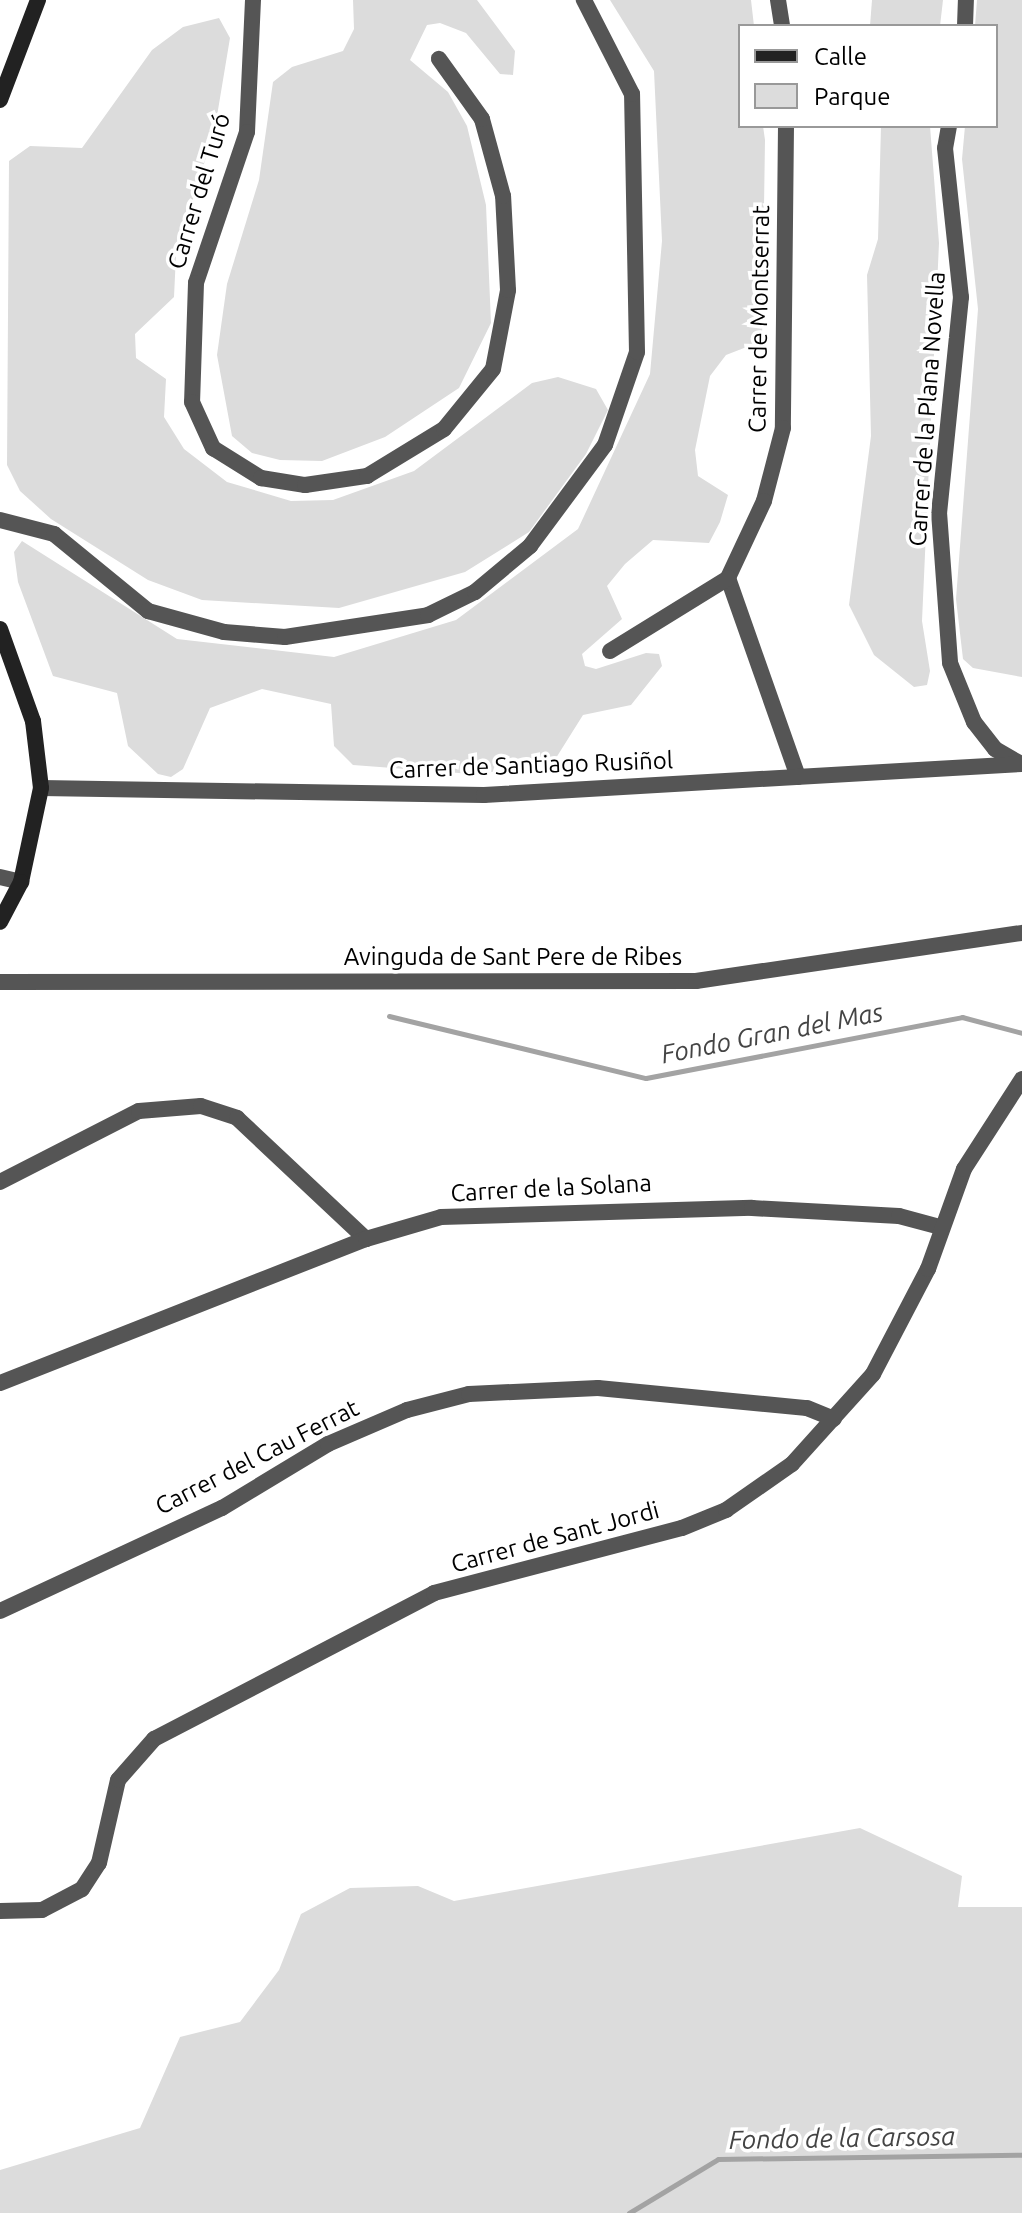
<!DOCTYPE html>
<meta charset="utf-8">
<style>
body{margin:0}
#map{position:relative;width:1022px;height:2213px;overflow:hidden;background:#fff;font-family:Ubuntu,sans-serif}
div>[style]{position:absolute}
.green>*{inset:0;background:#dcdcdc}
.stream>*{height:5px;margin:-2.5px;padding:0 2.5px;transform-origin:2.5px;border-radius:2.5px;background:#a3a3a3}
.street>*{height:16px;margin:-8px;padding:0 8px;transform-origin:8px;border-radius:8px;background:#555}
.secondary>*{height:16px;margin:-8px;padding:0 8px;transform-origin:8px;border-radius:8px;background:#222}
span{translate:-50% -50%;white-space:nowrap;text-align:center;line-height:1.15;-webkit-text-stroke:7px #fff;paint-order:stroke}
.street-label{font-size:24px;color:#000}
.water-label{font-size:26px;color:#444;font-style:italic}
.legend{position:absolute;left:738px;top:24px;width:260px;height:104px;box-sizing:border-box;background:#fff;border:2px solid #999;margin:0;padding:10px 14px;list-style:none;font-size:24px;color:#000}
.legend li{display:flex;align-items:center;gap:16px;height:40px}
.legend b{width:40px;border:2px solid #999}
</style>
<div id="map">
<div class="green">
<div style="clip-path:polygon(353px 0,477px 0,515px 51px,513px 75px,500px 74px,466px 33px,440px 23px,427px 25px,410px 60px,448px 92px,467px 126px,486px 205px,491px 323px,459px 388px,385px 437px,322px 461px,280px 460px,252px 453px,232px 436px,217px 355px,227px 284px,259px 180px,273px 82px,292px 67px,343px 51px,354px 29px)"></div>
<div style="clip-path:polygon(610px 0,751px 0,754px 26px,740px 26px,740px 126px,763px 126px,765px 140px,762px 341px,726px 355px,710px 376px,695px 450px,698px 476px,728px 495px,720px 522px,709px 543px,653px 540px,625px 564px,607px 586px,622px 619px,582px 654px,585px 666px,596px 669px,646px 653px,659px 654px,662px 666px,631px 705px,583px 715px,556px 758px,532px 768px,472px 774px,353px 765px,334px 746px,331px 704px,262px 689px,210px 708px,183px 769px,171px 777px,158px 774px,128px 746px,117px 693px,53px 676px,18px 582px,14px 552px,22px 541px,177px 639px,334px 657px,456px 620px,578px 529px,650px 374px,662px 241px,654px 71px)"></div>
<div style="clip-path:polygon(872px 0,943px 0,940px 26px,870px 26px)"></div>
<div style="clip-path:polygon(977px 0,1022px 0,1022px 677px,973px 668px,963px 659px,956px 599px,978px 309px,962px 159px,965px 126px,996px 126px,996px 26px,975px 26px)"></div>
<div style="clip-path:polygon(219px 18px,230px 38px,215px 128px,176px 255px,174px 297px,135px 334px,136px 358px,166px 379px,164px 417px,184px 449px,227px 482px,291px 501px,333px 500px,414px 471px,532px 383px,558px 377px,596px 389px,608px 410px,586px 454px,529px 532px,465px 572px,339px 608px,202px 600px,148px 580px,51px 519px,20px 491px,7px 465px,9px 161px,30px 146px,82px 148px,152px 50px,183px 27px)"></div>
<div style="clip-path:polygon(881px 126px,930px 126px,939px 243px,922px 621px,930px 671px,927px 685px,914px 687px,874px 655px,849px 605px,871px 436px,867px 275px,878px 239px)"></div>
<div style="clip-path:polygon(860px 1828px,962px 1876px,958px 1907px,1022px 1907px,1022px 2213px,0 2213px,0 2170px,140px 2128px,180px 2037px,240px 2022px,279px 1970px,301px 1914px,350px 1888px,418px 1886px,454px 1901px)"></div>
</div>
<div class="stream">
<div style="left:389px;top:1016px;width:264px;rotate:13.6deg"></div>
<div style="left:646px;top:1078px;width:322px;rotate:-10.9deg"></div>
<div style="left:962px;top:1017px;width:62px;rotate:14.9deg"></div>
<div style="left:629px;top:2213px;width:104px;rotate:-31.2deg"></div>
<div style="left:718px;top:2159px;width:304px;rotate:-0.8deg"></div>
</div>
<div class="street">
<div style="left:253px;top:0;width:132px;rotate:92.6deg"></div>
<div style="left:247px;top:132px;width:159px;rotate:108.7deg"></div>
<div style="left:196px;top:283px;width:119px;rotate:91.9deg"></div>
<div style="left:192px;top:402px;width:51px;rotate:65.5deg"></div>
<div style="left:213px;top:448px;width:57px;rotate:32deg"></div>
<div style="left:261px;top:478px;width:45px;rotate:9deg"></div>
<div style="left:305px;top:485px;width:63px;rotate:-8.3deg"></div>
<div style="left:367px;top:476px;width:90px;rotate:-31.4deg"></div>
<div style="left:444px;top:429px;width:77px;rotate:-50.8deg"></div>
<div style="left:493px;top:369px;width:80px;rotate:-79.2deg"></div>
<div style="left:508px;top:290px;width:94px;rotate:-93deg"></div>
<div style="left:503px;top:196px;width:80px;rotate:-105.3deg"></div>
<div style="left:482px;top:119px;width:74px;rotate:-125.6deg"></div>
<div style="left:778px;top:0;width:26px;rotate:81deg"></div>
<div style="left:965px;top:26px;width:26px;rotate:-88deg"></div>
<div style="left:786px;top:126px;width:302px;rotate:90.6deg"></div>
<div style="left:783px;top:428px;width:75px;rotate:104.6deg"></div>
<div style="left:764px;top:501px;width:85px;rotate:115.1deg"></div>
<div style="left:728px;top:578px;width:211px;rotate:70.6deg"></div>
<div style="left:949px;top:126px;width:22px;rotate:100deg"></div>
<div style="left:945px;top:148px;width:150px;rotate:83.9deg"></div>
<div style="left:961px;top:297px;width:216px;rotate:95.8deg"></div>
<div style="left:939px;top:512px;width:151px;rotate:85.8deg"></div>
<div style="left:950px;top:663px;width:64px;rotate:67.9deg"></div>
<div style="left:974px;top:722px;width:34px;rotate:52deg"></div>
<div style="left:995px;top:749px;width:28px;rotate:30deg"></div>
<div style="left:0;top:520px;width:56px;rotate:14.5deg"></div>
<div style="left:54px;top:534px;width:122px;rotate:39.3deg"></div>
<div style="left:148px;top:611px;width:79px;rotate:15.4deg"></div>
<div style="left:224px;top:632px;width:61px;rotate:4.7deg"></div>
<div style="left:285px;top:637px;width:145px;rotate:-8.7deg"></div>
<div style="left:428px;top:615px;width:52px;rotate:-26.1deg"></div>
<div style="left:475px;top:592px;width:72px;rotate:-39.9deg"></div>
<div style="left:530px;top:546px;width:126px;rotate:-53.4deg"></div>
<div style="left:605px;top:445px;width:98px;rotate:-71deg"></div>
<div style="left:637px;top:352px;width:258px;rotate:-91.1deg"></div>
<div style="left:632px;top:94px;width:106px;rotate:-117.1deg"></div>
<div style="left:610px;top:651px;width:139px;rotate:-31.7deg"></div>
<div style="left:41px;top:788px;width:443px;rotate:0.9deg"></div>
<div style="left:484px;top:795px;width:539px;rotate:-3.3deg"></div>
<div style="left:0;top:877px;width:22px;rotate:13deg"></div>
<div style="left:0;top:982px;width:696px;rotate:-0.08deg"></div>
<div style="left:696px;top:981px;width:330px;rotate:-8.4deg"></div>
<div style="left:0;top:1182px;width:156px;rotate:-27.1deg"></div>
<div style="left:139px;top:1111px;width:62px;rotate:-4.6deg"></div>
<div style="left:201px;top:1106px;width:38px;rotate:18deg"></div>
<div style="left:237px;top:1118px;width:177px;rotate:43.2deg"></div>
<div style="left:0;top:1383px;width:393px;rotate:-21.5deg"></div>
<div style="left:366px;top:1239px;width:78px;rotate:-16.3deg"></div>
<div style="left:441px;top:1217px;width:311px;rotate:-1.7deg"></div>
<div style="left:752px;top:1208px;width:147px;rotate:3.1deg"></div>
<div style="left:899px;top:1216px;width:42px;rotate:15deg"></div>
<div style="left:0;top:1611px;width:245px;rotate:-24.9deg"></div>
<div style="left:222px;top:1508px;width:124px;rotate:-31.1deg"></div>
<div style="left:328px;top:1444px;width:86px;rotate:-23.3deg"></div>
<div style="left:407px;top:1410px;width:64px;rotate:-14.5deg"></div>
<div style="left:469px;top:1394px;width:129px;rotate:-2.7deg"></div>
<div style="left:598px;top:1388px;width:210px;rotate:5.5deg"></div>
<div style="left:807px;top:1408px;width:29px;rotate:22deg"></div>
<div style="left:0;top:1911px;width:42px;rotate:-1.4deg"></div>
<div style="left:42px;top:1910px;width:45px;rotate:-27.7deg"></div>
<div style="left:82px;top:1889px;width:31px;rotate:-57deg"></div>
<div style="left:99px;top:1863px;width:85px;rotate:-77.1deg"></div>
<div style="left:118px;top:1780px;width:55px;rotate:-48.7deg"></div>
<div style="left:154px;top:1739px;width:316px;rotate:-27.5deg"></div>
<div style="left:434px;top:1593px;width:256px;rotate:-14.7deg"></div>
<div style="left:682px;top:1528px;width:48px;rotate:-22.2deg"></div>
<div style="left:726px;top:1510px;width:80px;rotate:-34.9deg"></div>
<div style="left:792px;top:1464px;width:121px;rotate:-48deg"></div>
<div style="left:873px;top:1374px;width:119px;rotate:-62.4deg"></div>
<div style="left:928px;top:1269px;width:106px;rotate:-70.2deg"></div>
<div style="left:964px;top:1169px;width:107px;rotate:-57.2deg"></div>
</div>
<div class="secondary">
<div style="left:0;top:100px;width:107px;rotate:-69.2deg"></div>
<div style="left:0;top:629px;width:98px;rotate:70.3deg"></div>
<div style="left:33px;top:721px;width:67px;rotate:83.2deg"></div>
<div style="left:41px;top:788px;width:96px;rotate:102deg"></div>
<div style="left:21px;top:882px;width:45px;rotate:117.7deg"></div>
</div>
<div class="street-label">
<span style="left:199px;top:191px;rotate:-73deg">Carrer del Turó</span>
<span style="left:759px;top:319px;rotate:-89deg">Carrer de Montserrat</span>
<span style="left:927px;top:409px;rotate:-86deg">Carrer de la Plana Novella</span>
<span style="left:531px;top:765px;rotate:-2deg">Carrer de Santiago Rusiñol</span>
<span style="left:513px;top:957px">Avinguda de Sant Pere de Ribes</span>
<span style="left:551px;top:1188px;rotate:-3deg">Carrer de la Solana</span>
<span style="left:257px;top:1457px;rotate:-27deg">Carrer del Cau Ferrat</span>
<span style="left:555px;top:1537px;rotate:-15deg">Carrer de Sant Jordi</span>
</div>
<div class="water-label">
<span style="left:772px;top:1033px;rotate:-11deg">Fondo Gran del Mas</span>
<span style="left:842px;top:2138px;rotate:-1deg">Fondo de la Carsosa</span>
</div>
<ul class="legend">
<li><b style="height:10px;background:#222"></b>Calle</li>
<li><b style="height:22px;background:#dcdcdc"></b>Parque</li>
</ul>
</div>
